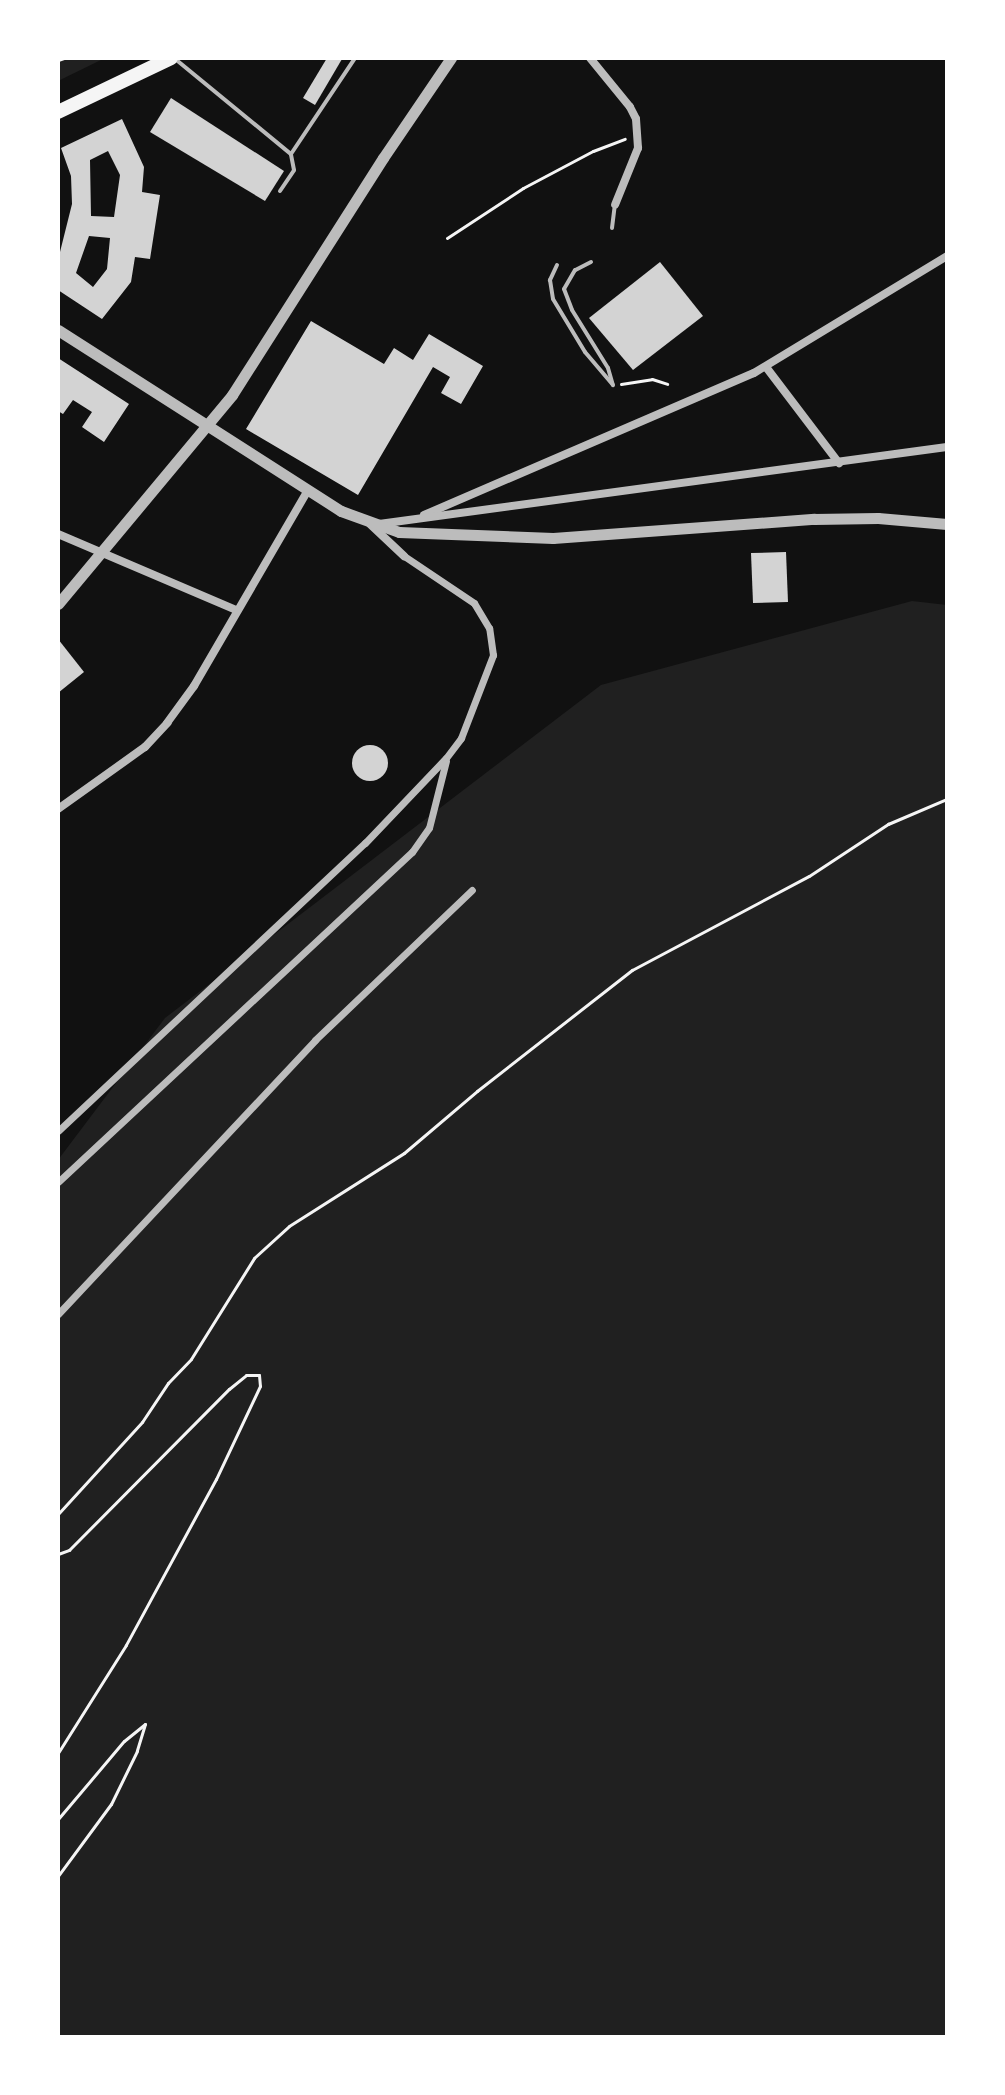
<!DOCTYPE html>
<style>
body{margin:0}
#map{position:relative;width:1005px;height:2095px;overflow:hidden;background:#111;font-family:Montserrat,sans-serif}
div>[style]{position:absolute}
.green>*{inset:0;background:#202020}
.building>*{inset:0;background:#d3d3d3}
.round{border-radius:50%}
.path>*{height:3px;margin:-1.5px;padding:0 1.5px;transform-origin:1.5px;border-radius:1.5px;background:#f5f5f5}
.service>*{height:4px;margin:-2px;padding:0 2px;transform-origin:2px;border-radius:2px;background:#bcbcbc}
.pedestrian>*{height:7px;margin:-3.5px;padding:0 3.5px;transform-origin:3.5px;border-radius:3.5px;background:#bcbcbc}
.minor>*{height:8px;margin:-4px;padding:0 4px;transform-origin:4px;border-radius:4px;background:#bcbcbc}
.tertiary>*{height:11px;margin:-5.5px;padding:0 5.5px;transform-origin:5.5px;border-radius:5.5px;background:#bcbcbc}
.primary>*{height:14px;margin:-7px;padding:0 7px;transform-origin:7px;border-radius:7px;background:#f5f5f5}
span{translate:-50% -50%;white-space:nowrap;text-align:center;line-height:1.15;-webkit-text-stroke:6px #fff;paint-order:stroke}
.frame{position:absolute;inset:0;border:60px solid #fff;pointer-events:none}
</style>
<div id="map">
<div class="green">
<div style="clip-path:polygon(58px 58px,105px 58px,58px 81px)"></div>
<div style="clip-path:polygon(912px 601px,947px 605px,947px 2037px,58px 2037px,58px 1160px,165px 1018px,601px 685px)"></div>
</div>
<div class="building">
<div style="clip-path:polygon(327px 58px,342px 59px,315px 105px,303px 98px)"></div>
<div style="clip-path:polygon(171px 98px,284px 171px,265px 201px,150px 132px)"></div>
<div style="clip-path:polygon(evenodd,122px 119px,144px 167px,142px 192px,160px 195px,150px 259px,135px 257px,131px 282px,102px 319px,58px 290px,58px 260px,72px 204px,71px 176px,61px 148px,122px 119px,108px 151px,120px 175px,114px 217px,91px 216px,90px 160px,108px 151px,122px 119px,89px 236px,110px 238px,107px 269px,93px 287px,76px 273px,89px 236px)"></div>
<div style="clip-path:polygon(660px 262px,703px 316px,633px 370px,589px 318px)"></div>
<div style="clip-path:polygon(311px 321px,384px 364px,394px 348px,413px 360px,429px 334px,483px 366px,461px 404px,441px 393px,450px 377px,433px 367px,358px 495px,246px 429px)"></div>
<div style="clip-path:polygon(58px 358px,129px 404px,104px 442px,82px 427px,92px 412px,73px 400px,63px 414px,58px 411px)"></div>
<div style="clip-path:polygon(786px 552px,788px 602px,753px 603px,751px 553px)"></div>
<div style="clip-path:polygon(58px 639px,84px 672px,58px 693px)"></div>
<div class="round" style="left:352px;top:745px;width:36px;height:36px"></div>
</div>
<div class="path">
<div style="left:58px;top:60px;width:6px;rotate:-18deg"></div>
<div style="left:447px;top:238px;width:91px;rotate:-33.3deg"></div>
<div style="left:523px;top:188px;width:79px;rotate:-27.9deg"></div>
<div style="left:593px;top:151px;width:34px;rotate:-21deg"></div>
<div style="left:621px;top:384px;width:31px;rotate:-9deg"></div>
<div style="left:652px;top:379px;width:16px;rotate:18deg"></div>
<div style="left:58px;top:1514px;width:125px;rotate:-47.6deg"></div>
<div style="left:142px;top:1422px;width:47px;rotate:-56.3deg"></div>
<div style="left:168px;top:1383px;width:33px;rotate:-46deg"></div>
<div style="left:191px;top:1359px;width:119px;rotate:-58deg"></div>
<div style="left:254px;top:1258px;width:47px;rotate:-42.4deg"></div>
<div style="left:289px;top:1226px;width:136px;rotate:-32.4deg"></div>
<div style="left:404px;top:1153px;width:96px;rotate:-40.3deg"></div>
<div style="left:477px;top:1091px;width:197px;rotate:-38deg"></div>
<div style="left:632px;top:970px;width:200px;rotate:-28deg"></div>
<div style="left:809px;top:876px;width:95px;rotate:-33.4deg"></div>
<div style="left:888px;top:824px;width:64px;rotate:-23deg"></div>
<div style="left:58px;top:1554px;width:12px;rotate:-20deg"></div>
<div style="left:69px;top:1550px;width:227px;rotate:-45.2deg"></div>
<div style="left:229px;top:1389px;width:22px;rotate:-39deg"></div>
<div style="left:246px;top:1375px;width:13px"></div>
<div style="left:259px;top:1375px;width:11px;rotate:85deg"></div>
<div style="left:260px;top:1386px;width:103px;rotate:115.3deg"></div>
<div style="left:216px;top:1479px;width:189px;rotate:118.5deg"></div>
<div style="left:126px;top:1645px;width:128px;rotate:122.2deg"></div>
<div style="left:58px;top:1819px;width:102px;rotate:-49.8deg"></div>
<div style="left:124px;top:1741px;width:27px;rotate:-39deg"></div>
<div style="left:145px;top:1724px;width:28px;rotate:107deg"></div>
<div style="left:137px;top:1751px;width:59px;rotate:116.1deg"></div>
<div style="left:111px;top:1804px;width:89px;rotate:126.4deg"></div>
</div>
<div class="service">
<div style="left:174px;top:58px;width:151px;rotate:39.4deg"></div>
<div style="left:291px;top:154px;width:115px;rotate:-56.3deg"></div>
<div style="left:280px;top:191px;width:25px;rotate:-56deg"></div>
<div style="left:294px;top:170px;width:16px;rotate:-101deg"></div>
<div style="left:612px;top:228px;width:23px;rotate:-83deg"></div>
<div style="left:591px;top:262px;width:18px;rotate:153deg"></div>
<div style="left:575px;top:270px;width:22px;rotate:120deg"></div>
<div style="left:564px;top:289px;width:22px;rotate:69deg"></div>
<div style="left:572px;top:310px;width:68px;rotate:58.2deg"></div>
<div style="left:608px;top:368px;width:18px;rotate:74deg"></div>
<div style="left:557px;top:265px;width:17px;rotate:115deg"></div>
<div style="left:550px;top:280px;width:19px;rotate:81deg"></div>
<div style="left:553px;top:299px;width:62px;rotate:58.9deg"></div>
<div style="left:585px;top:352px;width:43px;rotate:49.7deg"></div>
</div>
<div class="pedestrian">
<div style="left:58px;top:1131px;width:421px;rotate:-43.2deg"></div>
<div style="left:365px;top:843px;width:117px;rotate:-46.4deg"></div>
<div style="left:446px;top:758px;width:25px;rotate:-53deg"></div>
<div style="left:461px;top:738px;width:89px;rotate:-68.9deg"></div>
<div style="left:493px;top:655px;width:27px;rotate:-98deg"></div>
<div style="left:489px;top:628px;width:29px;rotate:-121deg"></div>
<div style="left:474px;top:603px;width:84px;rotate:-146.1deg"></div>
<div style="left:58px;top:1182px;width:484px;rotate:-43deg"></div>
<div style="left:412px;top:852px;width:29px;rotate:-55deg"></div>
<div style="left:429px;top:828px;width:69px;rotate:-75.8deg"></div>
<div style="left:58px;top:1314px;width:376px;rotate:-46.8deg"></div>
<div style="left:315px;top:1040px;width:217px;rotate:-43.7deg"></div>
</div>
<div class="minor">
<div style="left:590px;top:58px;width:63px;rotate:50.8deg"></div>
<div style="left:630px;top:107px;width:13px;rotate:63deg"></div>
<div style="left:636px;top:119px;width:29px;rotate:86deg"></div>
<div style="left:638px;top:148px;width:61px;rotate:112deg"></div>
<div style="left:766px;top:367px;width:121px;rotate:52.8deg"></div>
<div style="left:424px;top:515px;width:359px;rotate:-23.3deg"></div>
<div style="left:754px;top:373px;width:226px;rotate:-31.2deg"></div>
<div style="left:370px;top:524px;width:47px;rotate:43.3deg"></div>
<div style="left:379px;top:524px;width:573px;rotate:-7.72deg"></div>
<div style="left:58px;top:534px;width:194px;rotate:23.1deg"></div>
<div style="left:58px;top:809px;width:107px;rotate:-35.5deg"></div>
<div style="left:145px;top:747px;width:33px;rotate:-47deg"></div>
<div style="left:167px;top:723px;width:46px;rotate:-53.9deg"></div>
<div style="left:194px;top:686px;width:227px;rotate:-59.8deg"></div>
</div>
<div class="tertiary">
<div style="left:58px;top:330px;width:336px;rotate:32.6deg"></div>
<div style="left:341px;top:511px;width:62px;rotate:19.9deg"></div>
<div style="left:399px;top:532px;width:154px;rotate:2.2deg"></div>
<div style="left:553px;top:538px;width:262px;rotate:-4.2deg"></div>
<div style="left:814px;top:519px;width:64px;rotate:-0.9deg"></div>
<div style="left:878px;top:518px;width:69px;rotate:5deg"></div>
<div style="left:58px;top:604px;width:272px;rotate:-50.2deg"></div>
<div style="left:232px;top:395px;width:281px;rotate:-57.5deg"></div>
<div style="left:383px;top:158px;width:121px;rotate:-55.8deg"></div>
</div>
<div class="primary">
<div style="left:58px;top:112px;width:125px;rotate:-25.5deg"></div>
</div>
<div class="frame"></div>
</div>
